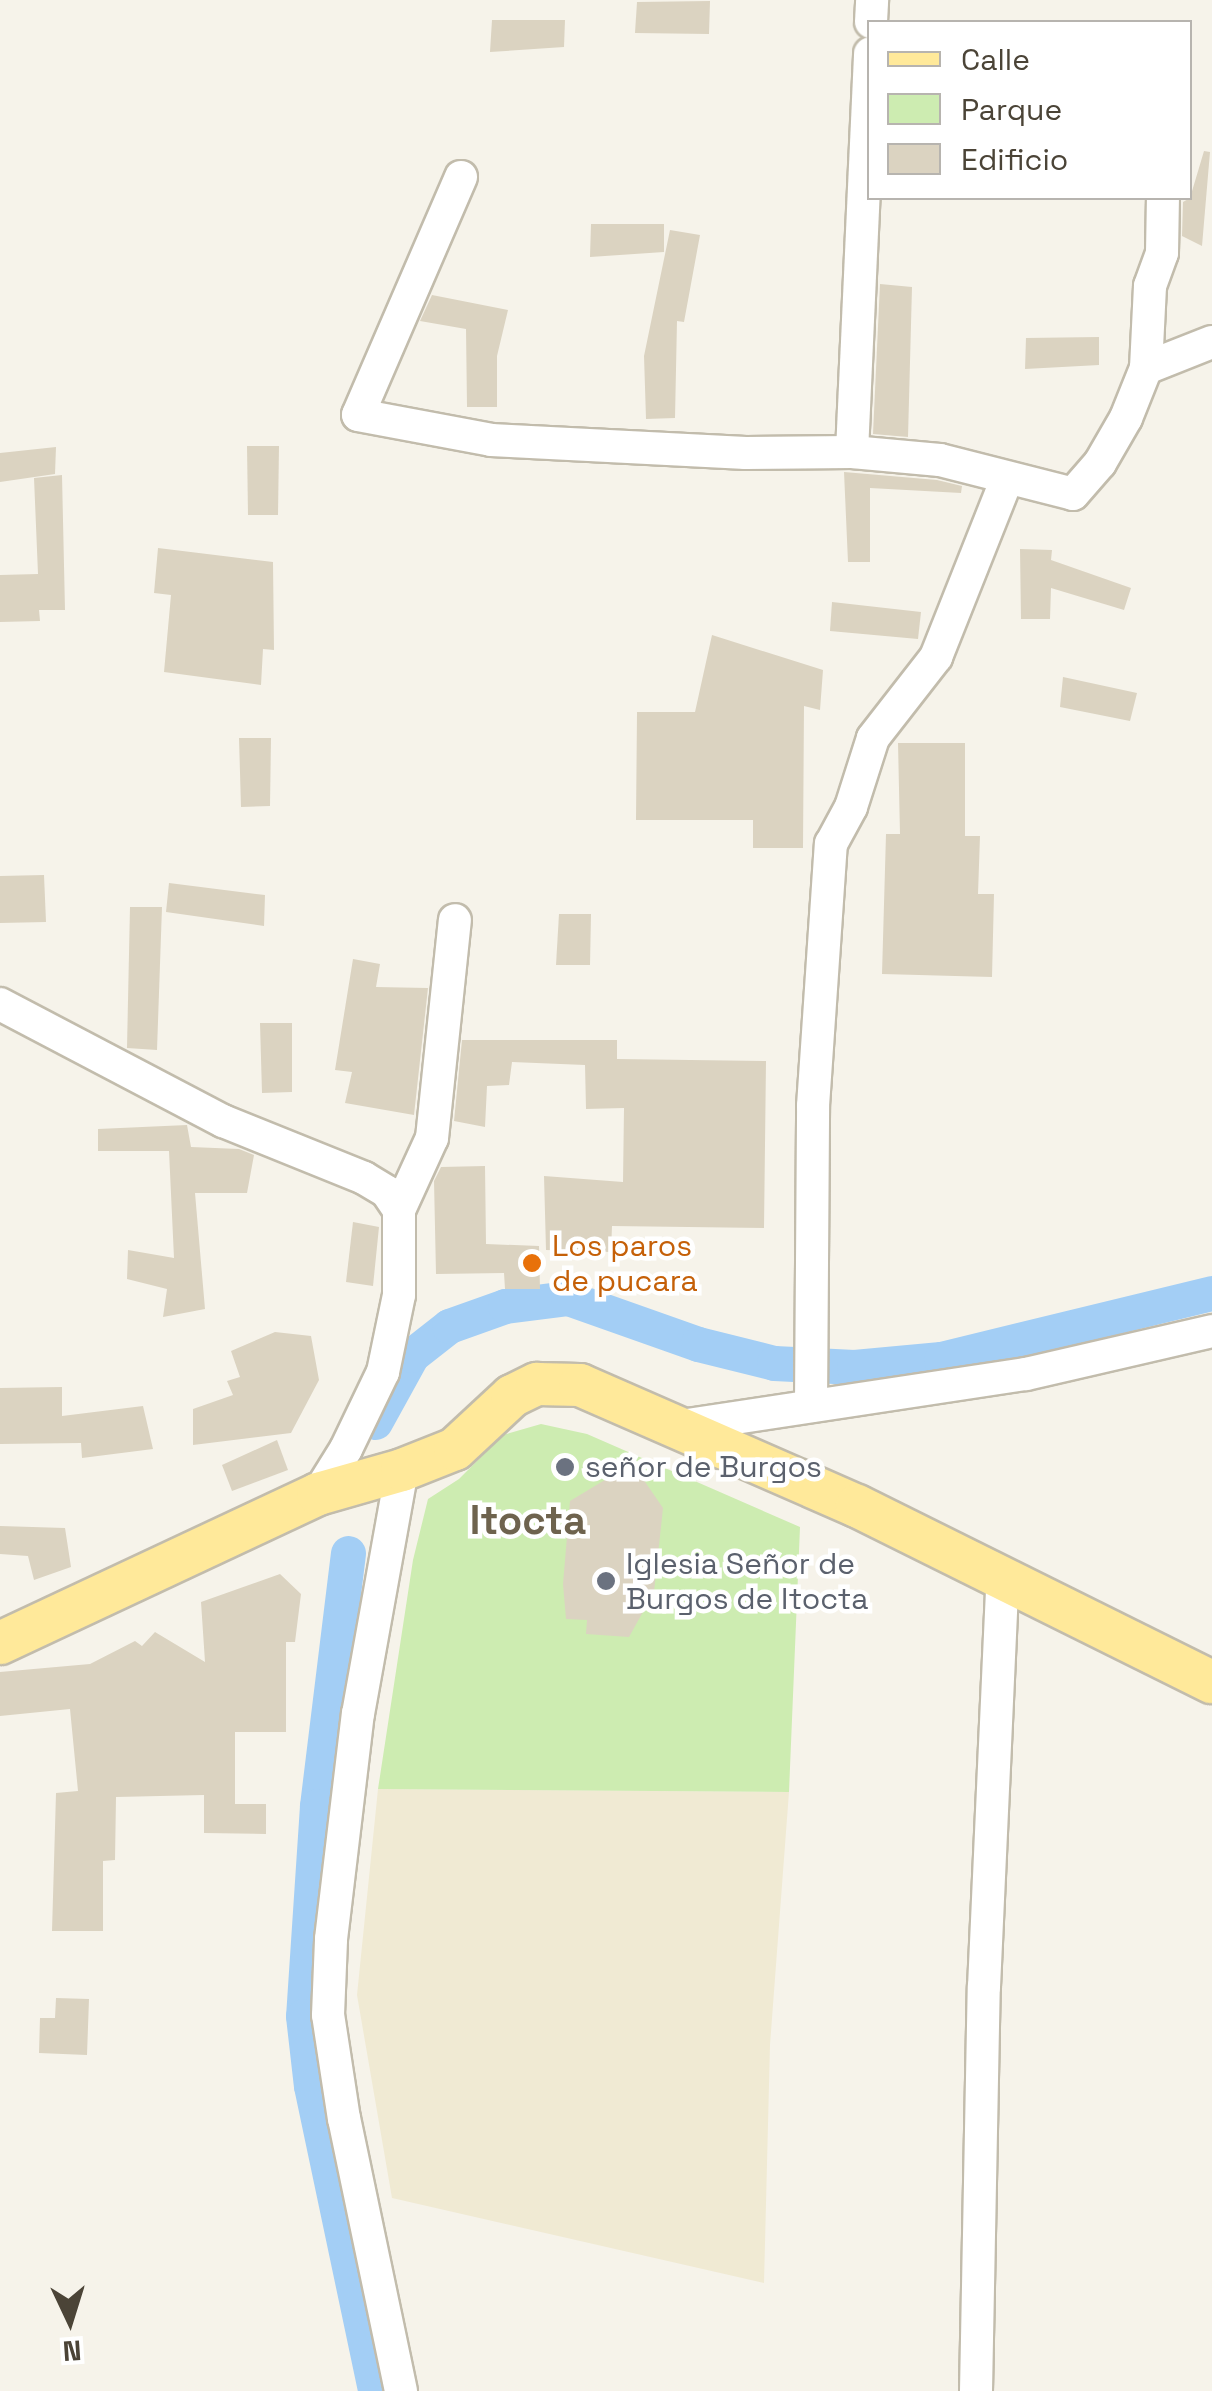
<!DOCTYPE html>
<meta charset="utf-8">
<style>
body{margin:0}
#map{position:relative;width:1212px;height:2391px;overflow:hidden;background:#f6f3ea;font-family:"Space Grotesk",sans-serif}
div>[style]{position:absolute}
.education>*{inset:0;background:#f0ead3}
.green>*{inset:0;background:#cdecb1}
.canal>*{height:35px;margin:-17.5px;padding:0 17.5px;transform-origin:17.5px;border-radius:17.5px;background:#a3cef5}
.building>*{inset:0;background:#dbd3c1}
.roads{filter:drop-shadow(2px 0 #c2bcac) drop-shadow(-2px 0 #c2bcac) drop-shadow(0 2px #c2bcac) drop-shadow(0 -2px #c2bcac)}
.minor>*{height:32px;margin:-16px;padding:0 16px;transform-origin:16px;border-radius:16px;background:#fff}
.major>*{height:42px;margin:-21px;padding:0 21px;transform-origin:21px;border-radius:21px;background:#ffe99a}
.dots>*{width:28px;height:28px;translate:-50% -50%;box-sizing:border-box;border:5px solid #fff;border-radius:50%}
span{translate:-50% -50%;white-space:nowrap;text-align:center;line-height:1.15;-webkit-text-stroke:9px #fff;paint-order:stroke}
.food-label{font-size:30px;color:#c56008}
.left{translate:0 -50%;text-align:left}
.worship-label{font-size:30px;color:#5b616d}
.district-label{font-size:40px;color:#6e634e;font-weight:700}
.legend{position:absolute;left:867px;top:20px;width:325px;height:180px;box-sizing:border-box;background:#fff;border:2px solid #b7b4af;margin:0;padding:12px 18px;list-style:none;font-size:30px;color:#4b4437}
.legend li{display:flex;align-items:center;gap:20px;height:50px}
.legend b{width:50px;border:2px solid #b7b4af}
.north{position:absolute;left:20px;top:2271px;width:100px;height:100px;-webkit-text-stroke:8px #fff;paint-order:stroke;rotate:176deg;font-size:28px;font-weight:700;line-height:40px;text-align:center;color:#4b4437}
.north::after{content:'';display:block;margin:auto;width:35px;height:45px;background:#4b4437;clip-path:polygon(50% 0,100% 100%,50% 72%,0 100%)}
</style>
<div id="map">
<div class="education">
<div style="clip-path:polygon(378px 1789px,789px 1792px,770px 2045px,764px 2283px,392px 2198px,357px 1995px)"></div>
</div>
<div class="green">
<div style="clip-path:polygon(541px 1424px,587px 1434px,800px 1527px,789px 1792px,378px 1789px,413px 1560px,428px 1499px,459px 1479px,503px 1435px)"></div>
</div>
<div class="canal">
<div style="left:375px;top:1422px;width:77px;rotate:-61.1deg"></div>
<div style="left:412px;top:1355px;width:47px;rotate:-38.1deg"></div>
<div style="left:449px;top:1326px;width:59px;rotate:-19.7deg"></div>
<div style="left:505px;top:1306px;width:64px;rotate:-7.2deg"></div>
<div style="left:568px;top:1298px;width:138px;rotate:19.5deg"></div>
<div style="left:698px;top:1344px;width:78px;rotate:14deg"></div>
<div style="left:774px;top:1363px;width:80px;rotate:2.9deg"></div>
<div style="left:854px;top:1367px;width:87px;rotate:-5.3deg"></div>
<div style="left:941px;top:1359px;width:279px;rotate:-13.7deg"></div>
<div style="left:348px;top:1553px;width:255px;rotate:97deg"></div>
<div style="left:317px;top:1806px;width:210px;rotate:93.8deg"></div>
<div style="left:303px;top:2016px;width:70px;rotate:83.5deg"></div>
<div style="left:311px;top:2086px;width:312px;rotate:78.1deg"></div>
</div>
<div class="building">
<div style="clip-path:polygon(710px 1px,709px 34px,635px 33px,637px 2px)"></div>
<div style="clip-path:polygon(492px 20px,565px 20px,564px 47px,490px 52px)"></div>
<div style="clip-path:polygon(1204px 151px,1210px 152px,1202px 246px,1182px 236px,1183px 202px,1190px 198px)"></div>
<div style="clip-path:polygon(591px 224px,664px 224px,664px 252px,590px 257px)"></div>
<div style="clip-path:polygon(670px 230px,700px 235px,684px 322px,677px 321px,675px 418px,646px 419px,644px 356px)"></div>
<div style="clip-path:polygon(880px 284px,912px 287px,908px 437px,873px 434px)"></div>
<div style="clip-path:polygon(432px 295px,508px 310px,497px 356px,497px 407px,467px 407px,466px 329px,420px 321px)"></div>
<div style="clip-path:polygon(1099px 337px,1099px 365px,1025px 369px,1026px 338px)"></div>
<div style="clip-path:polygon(247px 446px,279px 446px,278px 515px,248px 515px)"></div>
<div style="clip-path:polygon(56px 447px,55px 474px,0 482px,0 453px)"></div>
<div style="clip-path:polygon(844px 472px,937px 480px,962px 486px,961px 493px,870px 488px,870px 562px,848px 562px)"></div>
<div style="clip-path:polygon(62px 475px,65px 610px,39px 610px,40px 621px,0 622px,0 575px,38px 574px,34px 478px)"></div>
<div style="clip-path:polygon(158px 548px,273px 562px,274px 650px,263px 649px,261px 685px,164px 672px,171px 595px,154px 593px)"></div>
<div style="clip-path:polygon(1020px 549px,1052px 550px,1051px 560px,1131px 588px,1124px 610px,1051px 588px,1050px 619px,1021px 619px)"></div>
<div style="clip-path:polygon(832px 602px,921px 612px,918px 639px,830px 631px)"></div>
<div style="clip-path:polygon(712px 635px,823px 670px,820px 710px,804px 706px,803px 848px,753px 848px,753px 820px,636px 820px,637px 712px,695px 712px)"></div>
<div style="clip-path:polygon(1063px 677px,1137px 693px,1130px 721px,1060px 707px)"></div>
<div style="clip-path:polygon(239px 738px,271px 738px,270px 806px,241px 807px)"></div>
<div style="clip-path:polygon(898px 743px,965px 743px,965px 836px,980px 836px,978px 894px,994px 894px,992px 977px,882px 974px,886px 834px,900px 834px)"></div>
<div style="clip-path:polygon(44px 875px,46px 922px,0 923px,0 876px)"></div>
<div style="clip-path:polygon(169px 883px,265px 895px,264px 926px,166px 912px)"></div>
<div style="clip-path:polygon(130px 907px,162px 907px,157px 1050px,127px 1048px)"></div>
<div style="clip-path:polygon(559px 914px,591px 914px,590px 965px,556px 965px)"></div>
<div style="clip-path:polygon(353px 959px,380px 964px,376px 987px,428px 988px,414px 1115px,345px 1103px,352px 1072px,335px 1070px)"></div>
<div style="clip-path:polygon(260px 1023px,292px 1023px,292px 1092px,262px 1093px)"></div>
<div style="clip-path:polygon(462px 1040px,617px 1040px,617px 1059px,766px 1061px,764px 1228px,612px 1226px,611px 1252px,546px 1250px,544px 1176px,623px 1182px,624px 1108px,586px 1109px,585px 1065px,512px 1062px,509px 1085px,487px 1086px,485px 1127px,454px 1121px)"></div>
<div style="clip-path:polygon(187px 1125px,191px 1147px,239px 1149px,254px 1155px,247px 1193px,195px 1193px,205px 1309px,163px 1317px,167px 1289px,127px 1279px,128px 1250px,174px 1258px,169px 1151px,98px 1151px,98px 1129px)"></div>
<div style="clip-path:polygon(485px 1166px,486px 1244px,539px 1246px,540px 1289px,505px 1289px,504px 1273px,436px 1274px,434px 1181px,441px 1167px)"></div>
<div style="clip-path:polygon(353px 1222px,379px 1227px,373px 1286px,346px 1282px)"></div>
<div style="clip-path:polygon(275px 1332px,311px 1336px,319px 1380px,291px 1433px,193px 1445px,193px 1409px,233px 1395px,227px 1381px,240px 1377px,231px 1351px)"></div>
<div style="clip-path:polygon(62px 1387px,62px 1416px,143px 1406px,153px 1449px,82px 1458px,81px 1443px,0 1444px,0 1388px)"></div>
<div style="clip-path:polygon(277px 1440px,288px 1470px,232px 1491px,222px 1465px)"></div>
<div style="clip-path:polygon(618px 1472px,639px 1473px,663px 1508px,654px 1592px,629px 1637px,586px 1634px,587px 1620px,566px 1619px,563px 1584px,570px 1501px)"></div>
<div style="clip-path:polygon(0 1526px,65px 1528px,71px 1567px,34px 1580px,28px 1556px,0 1554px)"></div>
<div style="clip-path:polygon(280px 1574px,301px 1594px,295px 1642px,286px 1642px,286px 1732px,235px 1732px,235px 1804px,266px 1804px,266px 1834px,204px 1833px,204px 1795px,116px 1797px,115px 1860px,103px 1861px,103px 1931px,52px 1931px,56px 1793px,78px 1791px,70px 1709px,0 1716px,0 1672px,90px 1664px,135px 1641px,142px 1646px,155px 1632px,205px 1662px,201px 1602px)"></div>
<div style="clip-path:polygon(56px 1998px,89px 1999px,87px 2055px,39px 2053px,40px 2018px,55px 2018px)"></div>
</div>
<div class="roads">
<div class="minor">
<div style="left:871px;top:22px;width:22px;rotate:-87deg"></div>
<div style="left:461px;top:177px;width:259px;rotate:113.4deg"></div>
<div style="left:358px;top:415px;width:135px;rotate:10.6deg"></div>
<div style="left:491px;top:440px;width:255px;rotate:2.9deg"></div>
<div style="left:746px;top:453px;width:106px;rotate:-0.5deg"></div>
<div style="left:852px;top:452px;width:88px;rotate:5.2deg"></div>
<div style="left:940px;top:460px;width:137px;rotate:14.3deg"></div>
<div style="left:1073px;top:494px;width:41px;rotate:-48.9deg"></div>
<div style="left:1100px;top:463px;width:52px;rotate:-60deg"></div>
<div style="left:1126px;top:418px;width:54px;rotate:-68.2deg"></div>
<div style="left:1146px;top:368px;width:71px;rotate:-21.5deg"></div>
<div style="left:1146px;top:368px;width:82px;rotate:-87.2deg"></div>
<div style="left:1150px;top:286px;width:35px;rotate:-70deg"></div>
<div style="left:1162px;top:253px;width:55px;rotate:-89deg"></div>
<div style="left:852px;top:452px;width:399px;rotate:-87.4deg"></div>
<div style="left:0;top:1004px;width:252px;rotate:27.7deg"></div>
<div style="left:223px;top:1121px;width:152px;rotate:22deg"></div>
<div style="left:364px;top:1178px;width:27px;rotate:31deg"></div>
<div style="left:387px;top:1192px;width:22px;rotate:56deg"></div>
<div style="left:399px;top:1210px;width:85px;rotate:90deg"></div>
<div style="left:399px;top:1295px;width:79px;rotate:101.7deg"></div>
<div style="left:383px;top:1372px;width:85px;rotate:115.7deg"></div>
<div style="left:346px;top:1449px;width:53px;rotate:121.9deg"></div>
<div style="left:399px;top:1210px;width:79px;rotate:-65.4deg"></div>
<div style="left:432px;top:1138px;width:219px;rotate:-84deg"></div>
<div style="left:811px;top:1406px;width:300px;rotate:-89.6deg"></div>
<div style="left:813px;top:1106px;width:263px;rotate:-86.1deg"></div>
<div style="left:831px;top:844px;width:42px;rotate:-61.6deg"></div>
<div style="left:851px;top:807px;width:72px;rotate:-72.3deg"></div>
<div style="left:873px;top:738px;width:103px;rotate:-52.1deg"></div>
<div style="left:936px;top:657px;width:192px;rotate:-68.3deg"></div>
<div style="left:675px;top:1427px;width:355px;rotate:-8.6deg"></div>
<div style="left:1026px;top:1374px;width:191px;rotate:-13deg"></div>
<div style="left:401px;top:2391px;width:278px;rotate:-101.8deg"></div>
<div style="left:344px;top:2119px;width:105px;rotate:-98.7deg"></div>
<div style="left:328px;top:2015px;width:76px;rotate:-87.7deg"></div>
<div style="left:331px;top:1939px;width:227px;rotate:-83.2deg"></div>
<div style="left:358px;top:1714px;width:248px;rotate:-79.8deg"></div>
<div style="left:976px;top:2391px;width:404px;rotate:-88.9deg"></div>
<div style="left:984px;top:1987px;width:412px;rotate:-87.4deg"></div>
</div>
<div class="major">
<div style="left:0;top:1643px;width:351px;rotate:-25.1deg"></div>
<div style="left:318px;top:1494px;width:87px;rotate:-15.9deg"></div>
<div style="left:402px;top:1470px;width:57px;rotate:-21.6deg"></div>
<div style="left:455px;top:1449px;width:78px;rotate:-42.9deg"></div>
<div style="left:512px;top:1396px;width:28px;rotate:-26deg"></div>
<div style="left:537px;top:1384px;width:43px;rotate:1.3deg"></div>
<div style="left:580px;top:1385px;width:302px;rotate:23.6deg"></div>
<div style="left:857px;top:1506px;width:396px;rotate:26.4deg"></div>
</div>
</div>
<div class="dots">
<div style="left:532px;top:1263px;background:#e8710a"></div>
<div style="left:565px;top:1467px;background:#6b7280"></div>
<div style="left:606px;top:1581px;background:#6b7280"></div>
</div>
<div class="food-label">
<span class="left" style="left:552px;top:1263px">Los paros<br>de pucara</span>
</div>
<div class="worship-label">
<span class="left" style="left:585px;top:1467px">señor de Burgos</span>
<span class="left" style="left:626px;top:1581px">Iglesia Señor de<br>Burgos de Itocta</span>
</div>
<div class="district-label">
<span style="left:528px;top:1521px">Itocta</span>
</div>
<ul class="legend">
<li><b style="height:12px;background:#ffe99a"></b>Calle</li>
<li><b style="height:28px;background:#cdecb1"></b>Parque</li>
<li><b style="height:28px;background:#dbd3c1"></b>Edificio</li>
</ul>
<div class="north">N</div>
</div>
